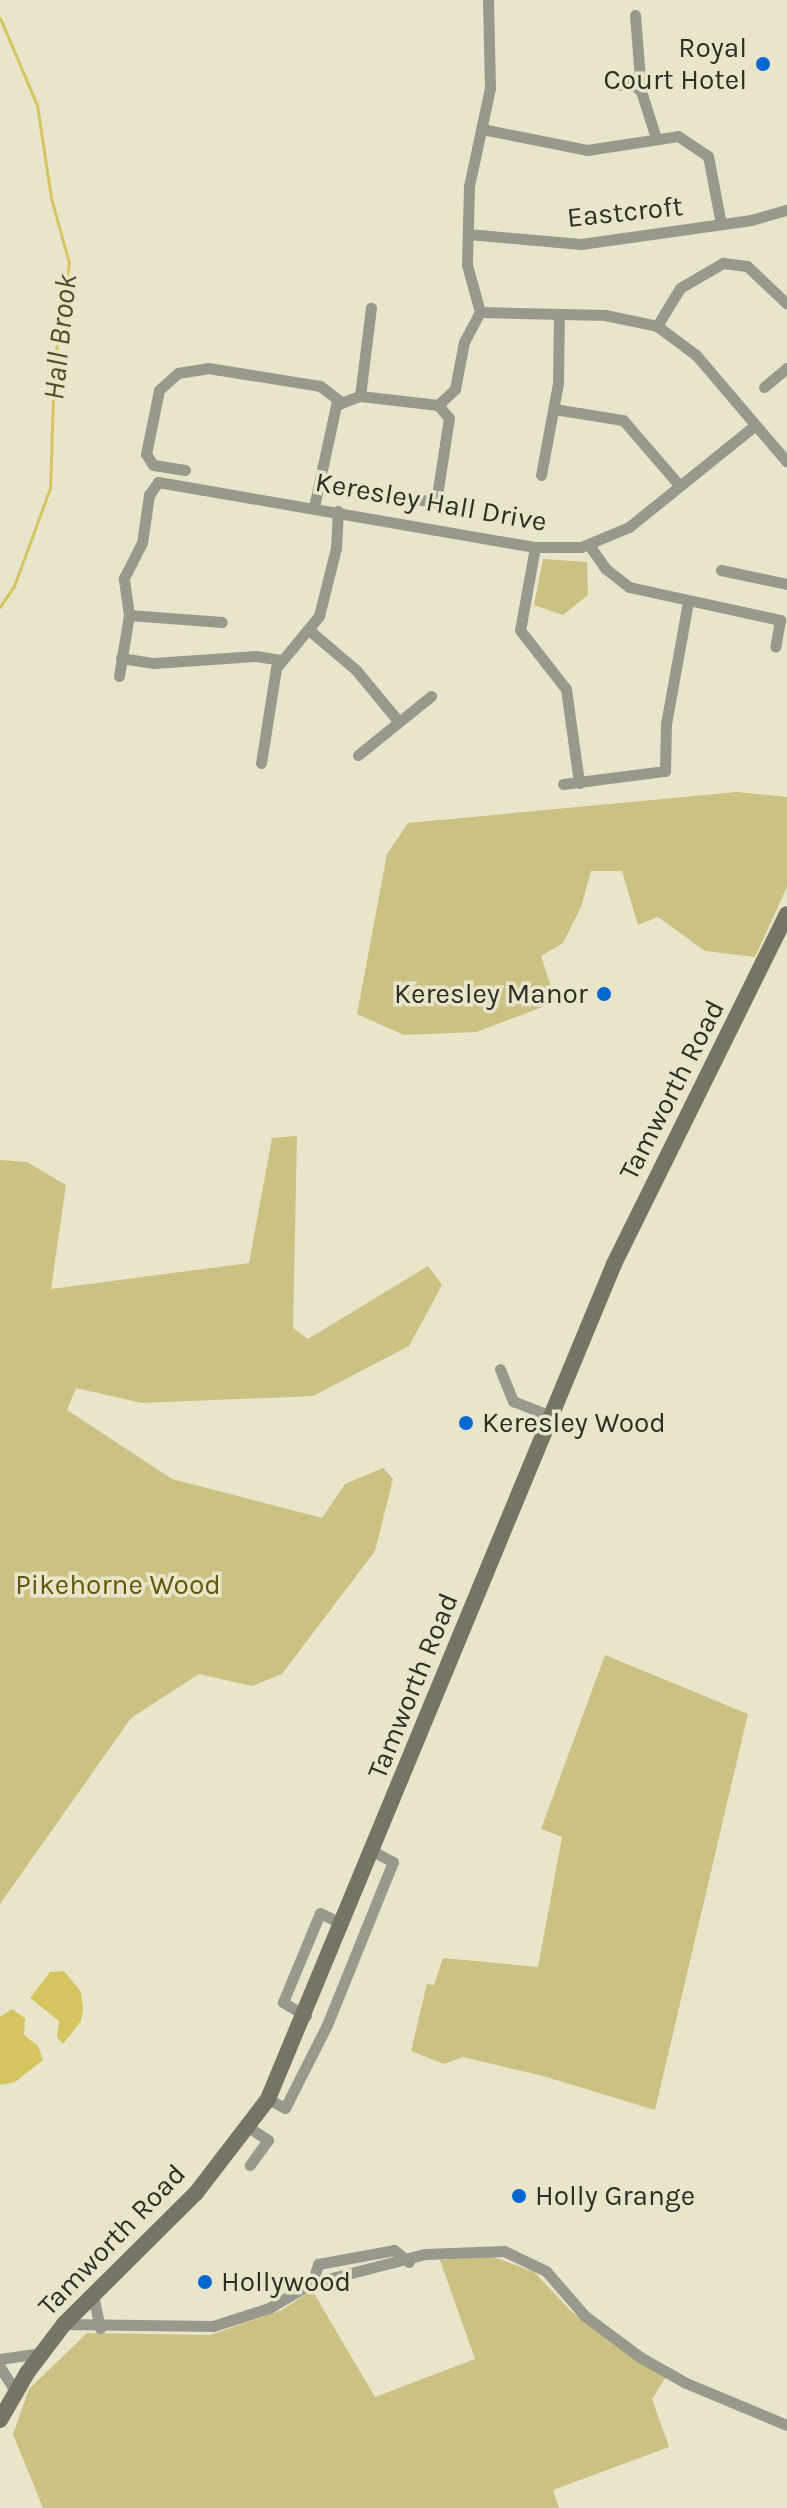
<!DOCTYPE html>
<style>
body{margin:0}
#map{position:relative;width:787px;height:2508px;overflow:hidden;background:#e9e5cb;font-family:Karla,sans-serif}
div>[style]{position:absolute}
.green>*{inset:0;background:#cac183}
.water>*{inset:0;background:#d4c561}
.stream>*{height:3px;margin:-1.5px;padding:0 1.5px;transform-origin:1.5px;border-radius:1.5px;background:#d4c561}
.street>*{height:11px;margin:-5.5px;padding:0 5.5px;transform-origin:5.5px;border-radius:5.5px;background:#99988d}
.secondary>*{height:16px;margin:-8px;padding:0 8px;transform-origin:8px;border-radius:8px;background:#767464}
.dots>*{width:22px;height:22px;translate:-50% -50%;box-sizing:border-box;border:4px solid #e9e5cb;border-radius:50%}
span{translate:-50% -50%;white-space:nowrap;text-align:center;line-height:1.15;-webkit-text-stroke:7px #e9e5cb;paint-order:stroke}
.poi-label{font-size:28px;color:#2f2e24}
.right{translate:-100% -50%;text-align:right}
.left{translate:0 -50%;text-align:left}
.street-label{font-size:28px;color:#2f2e24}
.park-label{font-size:28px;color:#635809}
.water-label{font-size:30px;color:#544e24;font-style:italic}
</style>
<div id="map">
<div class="green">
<div style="clip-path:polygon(543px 559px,587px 562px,588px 595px,563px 615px,534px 605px)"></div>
<div style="clip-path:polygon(737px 792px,787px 797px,787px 887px,755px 957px,705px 951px,658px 917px,638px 925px,622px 871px,591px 871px,581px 907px,563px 943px,541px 956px,556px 1002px,476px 1032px,404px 1035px,357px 1014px,387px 854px,408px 823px)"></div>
<div style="clip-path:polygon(297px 1136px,293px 1328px,308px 1339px,428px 1266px,442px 1285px,409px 1346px,313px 1396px,142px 1403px,76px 1388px,67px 1410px,172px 1479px,322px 1518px,345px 1484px,383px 1468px,393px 1479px,375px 1551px,282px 1674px,252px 1686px,199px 1674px,131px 1718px,0 1904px,0 1160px,27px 1162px,66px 1185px,51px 1289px,249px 1263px,272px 1138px)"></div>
<div style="clip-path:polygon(605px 1655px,748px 1714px,655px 2110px,543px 2076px,463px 2057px,444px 2064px,411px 2051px,427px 1984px,434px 1985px,443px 1958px,538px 1967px,562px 1837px,541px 1829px)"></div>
<div style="clip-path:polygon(491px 2256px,534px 2272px,572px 2312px,666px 2377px,652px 2399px,669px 2447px,553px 2490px,559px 2508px,43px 2508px,13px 2434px,29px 2389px,87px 2333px,210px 2335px,282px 2310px,312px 2290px,375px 2397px,475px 2359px,440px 2260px)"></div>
</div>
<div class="water">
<div style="clip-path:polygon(64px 1971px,81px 1992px,83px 2009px,81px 2021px,63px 2044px,57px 2037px,59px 2021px,30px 1998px,50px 1972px)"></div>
<div style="clip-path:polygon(12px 2009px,25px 2018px,24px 2035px,38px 2046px,43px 2060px,15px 2082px,0 2085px,0 2017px)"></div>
</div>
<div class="stream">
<div style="left:0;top:18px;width:95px;rotate:67deg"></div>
<div style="left:37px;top:105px;width:94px;rotate:81.4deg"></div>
<div style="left:51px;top:198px;width:67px;rotate:74.5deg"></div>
<div style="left:69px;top:263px;width:102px;rotate:98.4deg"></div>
<div style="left:54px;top:364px;width:124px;rotate:91.8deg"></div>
<div style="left:50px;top:488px;width:104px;rotate:110.2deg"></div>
<div style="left:14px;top:586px;width:25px;rotate:124deg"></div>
</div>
<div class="street">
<div style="left:488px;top:0;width:88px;rotate:88.7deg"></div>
<div style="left:490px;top:88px;width:100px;rotate:102.1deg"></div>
<div style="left:469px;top:186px;width:79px;rotate:91.5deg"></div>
<div style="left:467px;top:265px;width:49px;rotate:74.5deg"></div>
<div style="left:480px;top:312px;width:125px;rotate:1.4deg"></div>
<div style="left:605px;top:315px;width:53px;rotate:11.9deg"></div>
<div style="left:657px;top:326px;width:49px;rotate:36.6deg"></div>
<div style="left:696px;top:355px;width:140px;rotate:49.6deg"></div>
<div style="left:635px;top:15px;width:76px;rotate:85.5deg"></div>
<div style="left:618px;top:85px;width:14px;rotate:-4deg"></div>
<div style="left:632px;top:84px;width:11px;rotate:38deg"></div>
<div style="left:641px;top:91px;width:49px;rotate:72.3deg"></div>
<div style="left:482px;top:129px;width:107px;rotate:11.3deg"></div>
<div style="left:587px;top:150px;width:92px;rotate:-8.7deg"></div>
<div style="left:678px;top:136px;width:36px;rotate:34deg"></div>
<div style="left:708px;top:156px;width:69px;rotate:79.2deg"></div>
<div style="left:468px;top:234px;width:113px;rotate:5.1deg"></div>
<div style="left:581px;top:244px;width:172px;rotate:-8deg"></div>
<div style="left:751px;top:220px;width:37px;rotate:-16deg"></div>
<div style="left:657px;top:326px;width:44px;rotate:-58.8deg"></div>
<div style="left:680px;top:288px;width:50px;rotate:-30.2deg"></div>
<div style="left:723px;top:263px;width:24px;rotate:7deg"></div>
<div style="left:747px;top:266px;width:55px;rotate:43.5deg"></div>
<div style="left:764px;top:387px;width:30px;rotate:-40deg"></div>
<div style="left:360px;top:396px;width:89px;rotate:-82.9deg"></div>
<div style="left:554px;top:409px;width:70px;rotate:9.1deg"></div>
<div style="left:623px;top:420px;width:87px;rotate:49.2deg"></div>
<div style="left:185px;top:470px;width:32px;rotate:-171deg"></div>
<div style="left:153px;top:465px;width:13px;rotate:-122deg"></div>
<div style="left:146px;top:454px;width:65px;rotate:-78.5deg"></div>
<div style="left:159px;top:390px;width:25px;rotate:-42deg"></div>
<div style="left:178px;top:373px;width:30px;rotate:-9deg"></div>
<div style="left:208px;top:368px;width:113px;rotate:9.1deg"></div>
<div style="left:320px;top:386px;width:26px;rotate:37deg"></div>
<div style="left:541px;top:475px;width:94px;rotate:-79.5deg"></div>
<div style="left:558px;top:383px;width:68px;rotate:-89.2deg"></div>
<div style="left:411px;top:498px;width:53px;rotate:9.8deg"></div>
<div style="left:436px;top:502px;width:85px;rotate:-81.2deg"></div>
<div style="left:449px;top:418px;width:17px;rotate:-130deg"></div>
<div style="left:314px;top:507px;width:104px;rotate:-77.8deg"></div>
<div style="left:336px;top:405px;width:26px;rotate:-21deg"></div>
<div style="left:360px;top:396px;width:79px;rotate:6.6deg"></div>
<div style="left:438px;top:405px;width:23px;rotate:-43deg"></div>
<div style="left:455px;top:389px;width:48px;rotate:-79.2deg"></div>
<div style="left:464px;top:342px;width:34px;rotate:-62deg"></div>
<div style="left:589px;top:545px;width:29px;rotate:55deg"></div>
<div style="left:606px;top:569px;width:29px;rotate:38deg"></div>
<div style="left:629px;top:587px;width:155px;rotate:12.3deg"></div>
<div style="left:780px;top:620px;width:27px;rotate:100deg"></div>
<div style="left:535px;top:547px;width:84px;rotate:100.2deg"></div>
<div style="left:520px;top:630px;width:75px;rotate:52.1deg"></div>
<div style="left:566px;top:689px;width:95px;rotate:82.1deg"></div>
<div style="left:721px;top:570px;width:67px;rotate:12deg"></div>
<div style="left:129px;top:615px;width:93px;rotate:4.3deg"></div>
<div style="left:309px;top:630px;width:62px;rotate:40.4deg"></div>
<div style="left:356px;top:670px;width:67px;rotate:50.4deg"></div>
<div style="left:121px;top:658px;width:33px;rotate:9deg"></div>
<div style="left:154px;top:663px;width:102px;rotate:-3.9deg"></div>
<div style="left:256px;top:656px;width:25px;rotate:9deg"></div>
<div style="left:119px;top:676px;width:62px;rotate:-80.7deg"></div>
<div style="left:129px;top:615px;width:37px;rotate:-98deg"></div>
<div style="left:124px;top:578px;width:39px;rotate:-63deg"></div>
<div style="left:142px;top:543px;width:49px;rotate:-81.7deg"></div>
<div style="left:149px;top:495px;width:16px;rotate:-55deg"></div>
<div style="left:158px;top:482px;width:383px;rotate:9.8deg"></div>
<div style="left:535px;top:547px;width:46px"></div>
<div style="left:581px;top:547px;width:52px;rotate:-22.6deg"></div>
<div style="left:629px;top:527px;width:161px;rotate:-38.9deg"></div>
<div style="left:358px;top:755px;width:94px;rotate:-38.9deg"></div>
<div style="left:261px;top:763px;width:96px;rotate:-81deg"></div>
<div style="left:276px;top:668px;width:67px;rotate:-50.4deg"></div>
<div style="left:319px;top:616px;width:70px;rotate:-76deg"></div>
<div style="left:336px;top:548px;width:37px;rotate:-87deg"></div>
<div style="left:563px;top:784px;width:103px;rotate:-7.3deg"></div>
<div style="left:665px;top:771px;width:47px;rotate:-88.8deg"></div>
<div style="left:666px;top:724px;width:124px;rotate:-79.8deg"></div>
<div style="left:500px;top:1369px;width:35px;rotate:68deg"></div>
<div style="left:513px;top:1401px;width:41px;rotate:21.5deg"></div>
<div style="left:306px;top:2016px;width:27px;rotate:-149deg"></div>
<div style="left:283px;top:2002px;width:96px;rotate:-67.4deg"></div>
<div style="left:320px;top:1913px;width:25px;rotate:26deg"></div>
<div style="left:268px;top:2099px;width:19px;rotate:28deg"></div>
<div style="left:285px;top:2108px;width:93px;rotate:-63.2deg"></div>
<div style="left:327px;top:2025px;width:176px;rotate:-68deg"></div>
<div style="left:393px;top:1862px;width:21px;rotate:-152deg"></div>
<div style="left:248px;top:2127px;width:24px;rotate:33deg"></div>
<div style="left:268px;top:2140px;width:31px;rotate:126deg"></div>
<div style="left:312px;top:2283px;width:20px;rotate:-72deg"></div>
<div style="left:318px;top:2264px;width:77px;rotate:-10.4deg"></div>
<div style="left:394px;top:2250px;width:19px;rotate:39deg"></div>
<div style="left:93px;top:2295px;width:34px;rotate:78deg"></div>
<div style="left:64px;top:2324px;width:149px;rotate:0.8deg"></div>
<div style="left:213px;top:2326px;width:59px;rotate:-17.8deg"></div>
<div style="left:269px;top:2308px;width:50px;rotate:-30.2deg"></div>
<div style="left:312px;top:2283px;width:117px;rotate:-14.4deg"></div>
<div style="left:425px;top:2254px;width:79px;rotate:-2.2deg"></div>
<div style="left:504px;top:2251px;width:47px;rotate:25.5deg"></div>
<div style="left:546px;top:2271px;width:60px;rotate:49.1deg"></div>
<div style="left:585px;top:2316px;width:69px;rotate:36.7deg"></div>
<div style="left:640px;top:2357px;width:53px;rotate:29.5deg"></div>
<div style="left:686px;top:2383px;width:109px;rotate:22.6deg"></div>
<div style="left:0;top:2359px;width:40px;rotate:-8.5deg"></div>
<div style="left:0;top:2367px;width:28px;rotate:58deg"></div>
</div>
<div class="secondary">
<div style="left:0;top:2420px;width:54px;rotate:-60.1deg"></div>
<div style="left:27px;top:2373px;width:61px;rotate:-52.9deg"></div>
<div style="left:64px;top:2324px;width:186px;rotate:-44.8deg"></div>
<div style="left:196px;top:2193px;width:118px;rotate:-52.5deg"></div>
<div style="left:268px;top:2099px;width:904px;rotate:-67.49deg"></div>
<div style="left:614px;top:1264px;width:390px;rotate:-63.7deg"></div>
</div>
<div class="dots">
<div style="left:763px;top:64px;background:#0068d0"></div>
<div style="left:604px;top:994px;background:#0068d0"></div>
<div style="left:466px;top:1423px;background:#0068d0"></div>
<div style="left:519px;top:2196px;background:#0068d0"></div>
<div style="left:205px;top:2282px;background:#0068d0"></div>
</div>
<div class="poi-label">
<span class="right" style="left:747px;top:64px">Royal<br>Court Hotel</span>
<span class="right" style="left:588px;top:994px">Keresley Manor</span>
<span class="left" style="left:482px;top:1423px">Keresley Wood</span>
<span class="left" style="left:535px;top:2196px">Holly Grange</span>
<span class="left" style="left:221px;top:2282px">Hollywood</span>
</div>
<div class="street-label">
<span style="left:625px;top:212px;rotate:-6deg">Eastcroft</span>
<span style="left:431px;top:502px;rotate:10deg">Keresley Hall Drive</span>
<span style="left:672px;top:1090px;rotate:-63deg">Tamworth Road</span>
<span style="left:413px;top:1686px;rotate:-68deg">Tamworth Road</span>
<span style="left:112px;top:2240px;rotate:-46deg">Tamworth Road</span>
</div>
<div class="park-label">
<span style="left:118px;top:1585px">Pikehorne Wood</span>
</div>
<div class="water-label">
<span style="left:60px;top:337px;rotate:-84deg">Hall Brook</span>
</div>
</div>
